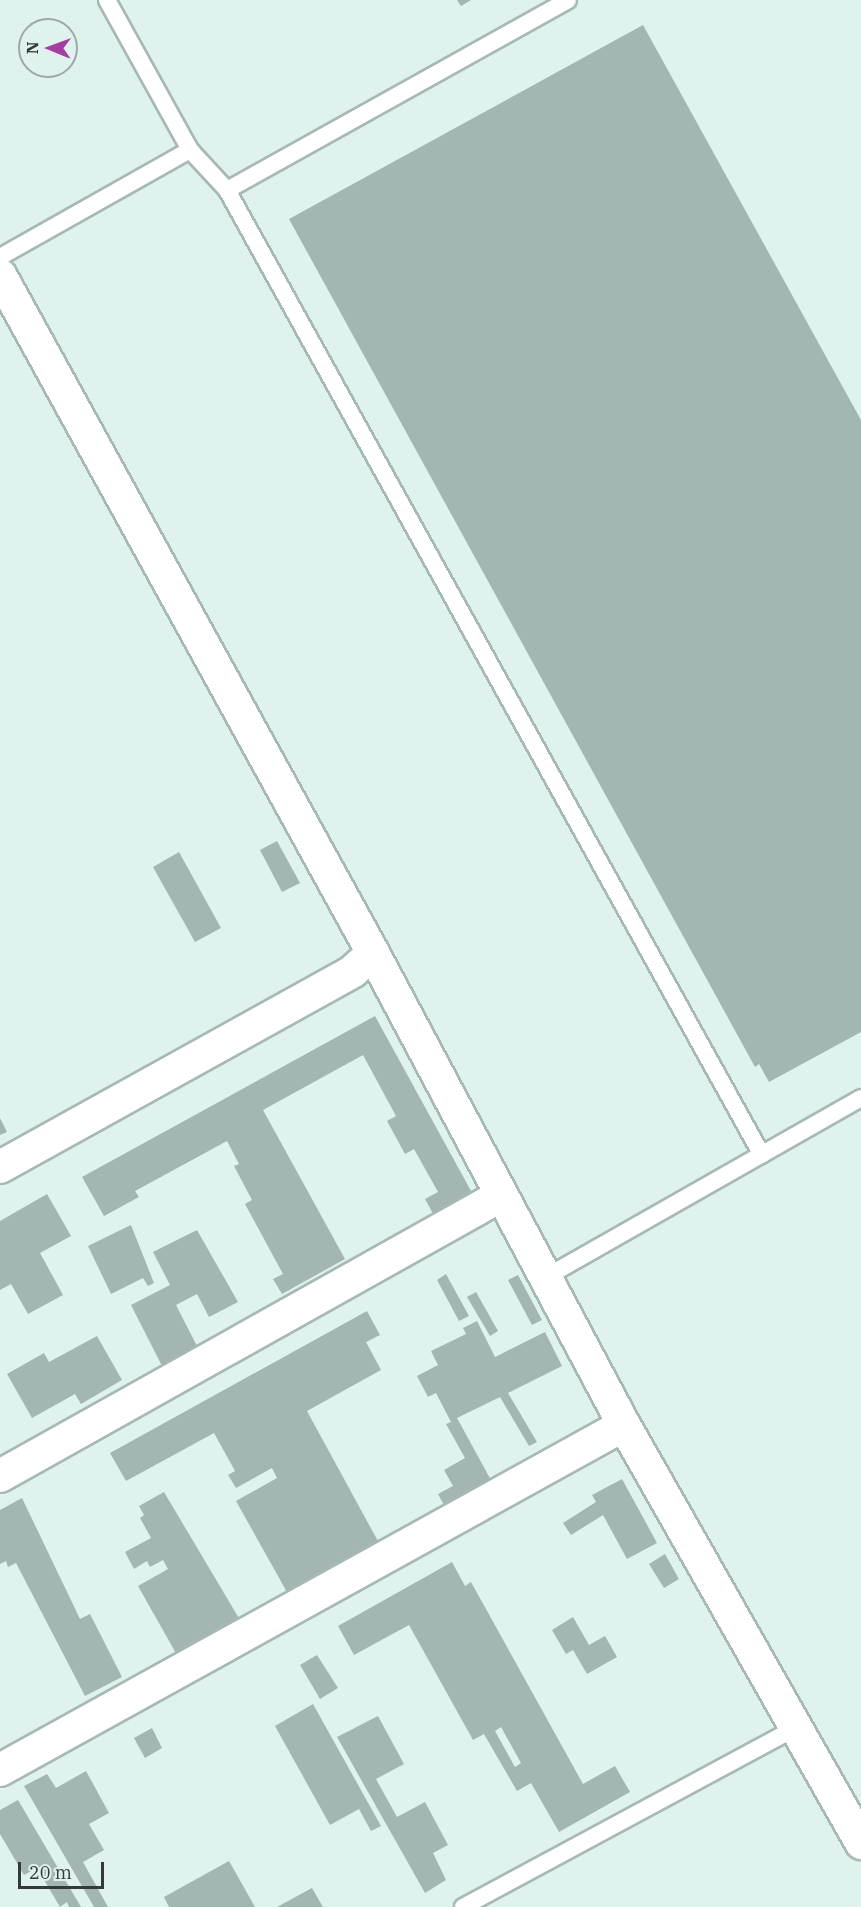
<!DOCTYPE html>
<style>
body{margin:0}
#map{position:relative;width:861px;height:1907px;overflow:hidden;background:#dff2ed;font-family:"IBM Plex Serif",serif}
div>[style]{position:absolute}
.building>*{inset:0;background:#a4b6b1}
.roads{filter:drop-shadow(2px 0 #a7b9b4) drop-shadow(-2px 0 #a7b9b4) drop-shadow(0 2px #a7b9b4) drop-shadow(0 -2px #a7b9b4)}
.lane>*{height:16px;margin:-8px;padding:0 8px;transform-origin:8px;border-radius:8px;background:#fff}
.street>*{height:32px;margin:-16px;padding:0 16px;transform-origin:16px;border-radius:16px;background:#fff}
span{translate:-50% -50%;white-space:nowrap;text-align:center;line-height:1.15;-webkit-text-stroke:4.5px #dff2ed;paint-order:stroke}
.north{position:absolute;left:18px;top:18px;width:60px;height:60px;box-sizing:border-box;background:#dff2ed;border:2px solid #9aa9a5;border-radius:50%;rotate:271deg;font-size:16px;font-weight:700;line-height:24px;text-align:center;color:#333b39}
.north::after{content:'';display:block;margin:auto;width:21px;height:27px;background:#a53ea1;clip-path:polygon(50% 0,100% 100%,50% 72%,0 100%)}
.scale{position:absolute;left:18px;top:1862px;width:86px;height:27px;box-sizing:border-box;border:3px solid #333b39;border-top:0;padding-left:8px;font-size:18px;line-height:21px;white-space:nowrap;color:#333b39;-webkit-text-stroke:4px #dff2ed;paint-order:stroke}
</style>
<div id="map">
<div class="building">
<div style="clip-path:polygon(457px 0,471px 0,461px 6px)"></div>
<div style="clip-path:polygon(643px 25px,861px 420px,861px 1032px,769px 1082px,759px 1064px,755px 1067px,289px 219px)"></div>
<div style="clip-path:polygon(277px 841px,300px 883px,282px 892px,260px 850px)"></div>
<div style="clip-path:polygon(179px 852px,221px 928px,195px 942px,153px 867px)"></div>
<div style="clip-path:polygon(375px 1016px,476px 1200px,437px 1221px,425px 1199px,438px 1192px,414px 1149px,405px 1154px,387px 1121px,396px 1116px,363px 1055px,263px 1110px,345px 1259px,282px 1294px,273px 1279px,283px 1274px,245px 1204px,252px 1200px,234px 1166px,239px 1164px,227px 1141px,135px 1191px,139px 1197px,104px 1216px,82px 1177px)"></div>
<div style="clip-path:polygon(0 1118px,7px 1132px,0 1135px)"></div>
<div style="clip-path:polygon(47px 1194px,71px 1236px,40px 1253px,63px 1295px,28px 1314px,11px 1284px,0 1290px,0 1221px)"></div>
<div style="clip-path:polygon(131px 1225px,154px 1283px,148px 1286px,143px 1278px,111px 1294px,88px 1246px)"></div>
<div style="clip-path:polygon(197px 1230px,238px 1302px,209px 1317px,197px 1294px,176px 1305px,199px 1350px,163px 1368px,131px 1305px,170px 1285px,153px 1252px)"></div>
<div style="clip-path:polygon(446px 1274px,469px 1316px,459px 1321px,437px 1280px)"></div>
<div style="clip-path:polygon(518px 1275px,542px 1320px,532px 1325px,508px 1280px)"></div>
<div style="clip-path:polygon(476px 1292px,498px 1331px,490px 1336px,467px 1297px)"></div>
<div style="clip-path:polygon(367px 1311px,380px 1335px,366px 1342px,381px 1370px,307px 1411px,379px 1543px,288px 1594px,236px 1501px,277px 1478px,272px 1468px,236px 1488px,228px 1475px,235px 1471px,214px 1433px,126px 1481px,110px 1453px)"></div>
<div style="clip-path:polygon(477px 1321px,495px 1357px,545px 1332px,562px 1366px,508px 1393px,537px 1442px,529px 1446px,500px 1397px,457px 1418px,492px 1482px,445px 1507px,438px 1494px,453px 1486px,444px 1470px,465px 1458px,446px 1424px,451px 1422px,436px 1393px,428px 1397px,417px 1376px,438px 1365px,431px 1351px,466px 1334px,463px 1328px)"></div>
<div style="clip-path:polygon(97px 1336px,122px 1380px,81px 1404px,75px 1394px,32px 1418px,7px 1374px,44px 1353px,49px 1362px)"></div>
<div style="clip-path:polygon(622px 1479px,657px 1543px,627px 1559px,603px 1515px,571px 1535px,563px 1523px,596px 1502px,592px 1495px)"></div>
<div style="clip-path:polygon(164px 1492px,240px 1620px,177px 1655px,138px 1586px,168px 1569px,163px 1560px,150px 1567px,147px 1561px,134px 1569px,125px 1552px,151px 1538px,140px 1518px,144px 1515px,139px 1506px)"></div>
<div style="clip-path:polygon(22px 1498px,80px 1619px,90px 1614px,122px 1677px,85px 1696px,16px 1563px,8px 1567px,6px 1561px,0 1564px,0 1510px)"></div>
<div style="clip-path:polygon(665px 1554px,679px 1579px,664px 1588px,649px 1564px)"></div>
<div style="clip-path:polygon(evenodd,452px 1562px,465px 1586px,471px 1582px,583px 1784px,615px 1766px,630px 1792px,559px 1832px,531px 1783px,517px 1791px,484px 1734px,473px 1740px,409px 1625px,354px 1655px,338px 1626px,452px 1562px,501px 1727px,521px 1763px,515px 1767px,495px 1731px,501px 1727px)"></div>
<div style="clip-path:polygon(573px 1617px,589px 1645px,605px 1636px,617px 1657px,587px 1674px,573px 1650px,566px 1654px,552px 1630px)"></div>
<div style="clip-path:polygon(317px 1655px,338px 1688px,320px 1699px,300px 1665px)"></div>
<div style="clip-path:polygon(313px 1704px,381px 1826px,371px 1831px,359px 1809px,330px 1825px,275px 1726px)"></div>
<div style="clip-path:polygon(378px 1716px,404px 1764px,376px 1779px,397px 1817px,425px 1802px,448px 1845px,433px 1853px,446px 1880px,425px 1893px,337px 1737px)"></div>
<div style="clip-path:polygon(152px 1728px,162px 1748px,145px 1758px,134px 1738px)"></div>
<div style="clip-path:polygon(86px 1771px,109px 1813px,89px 1824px,104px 1850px,83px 1862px,108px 1907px,94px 1907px,24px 1786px,47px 1774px,56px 1788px)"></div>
<div style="clip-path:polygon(18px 1800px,81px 1907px,69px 1907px,67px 1902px,60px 1907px,37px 1868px,24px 1875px,0 1834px,0 1810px)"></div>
<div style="clip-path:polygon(229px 1861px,255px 1907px,169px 1907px,164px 1897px)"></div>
<div style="clip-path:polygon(312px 1888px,323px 1907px,277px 1907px)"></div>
</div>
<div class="roads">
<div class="lane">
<div style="left:107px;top:0;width:171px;rotate:61deg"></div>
<div style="left:190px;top:150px;width:54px;rotate:47.2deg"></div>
<div style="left:227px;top:190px;width:1103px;rotate:61deg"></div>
<div style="left:227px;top:190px;width:390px;rotate:-29.1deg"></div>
<div style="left:0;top:257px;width:218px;rotate:-29.4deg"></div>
<div style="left:546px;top:1277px;width:362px;rotate:-29.6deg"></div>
<div style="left:463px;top:1907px;width:379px;rotate:-28.3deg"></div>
</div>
<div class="street">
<div style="left:0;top:275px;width:774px;rotate:61.18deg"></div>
<div style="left:373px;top:953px;width:535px;rotate:62deg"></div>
<div style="left:624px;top:1425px;width:481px;rotate:60.4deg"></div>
<div style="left:0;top:1167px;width:404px;rotate:-29deg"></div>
<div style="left:353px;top:971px;width:27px;rotate:-42deg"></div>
<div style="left:0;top:1476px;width:575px;rotate:-29.24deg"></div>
<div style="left:0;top:1770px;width:713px;rotate:-28.94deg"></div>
</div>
</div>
<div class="north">N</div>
<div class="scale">20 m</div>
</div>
